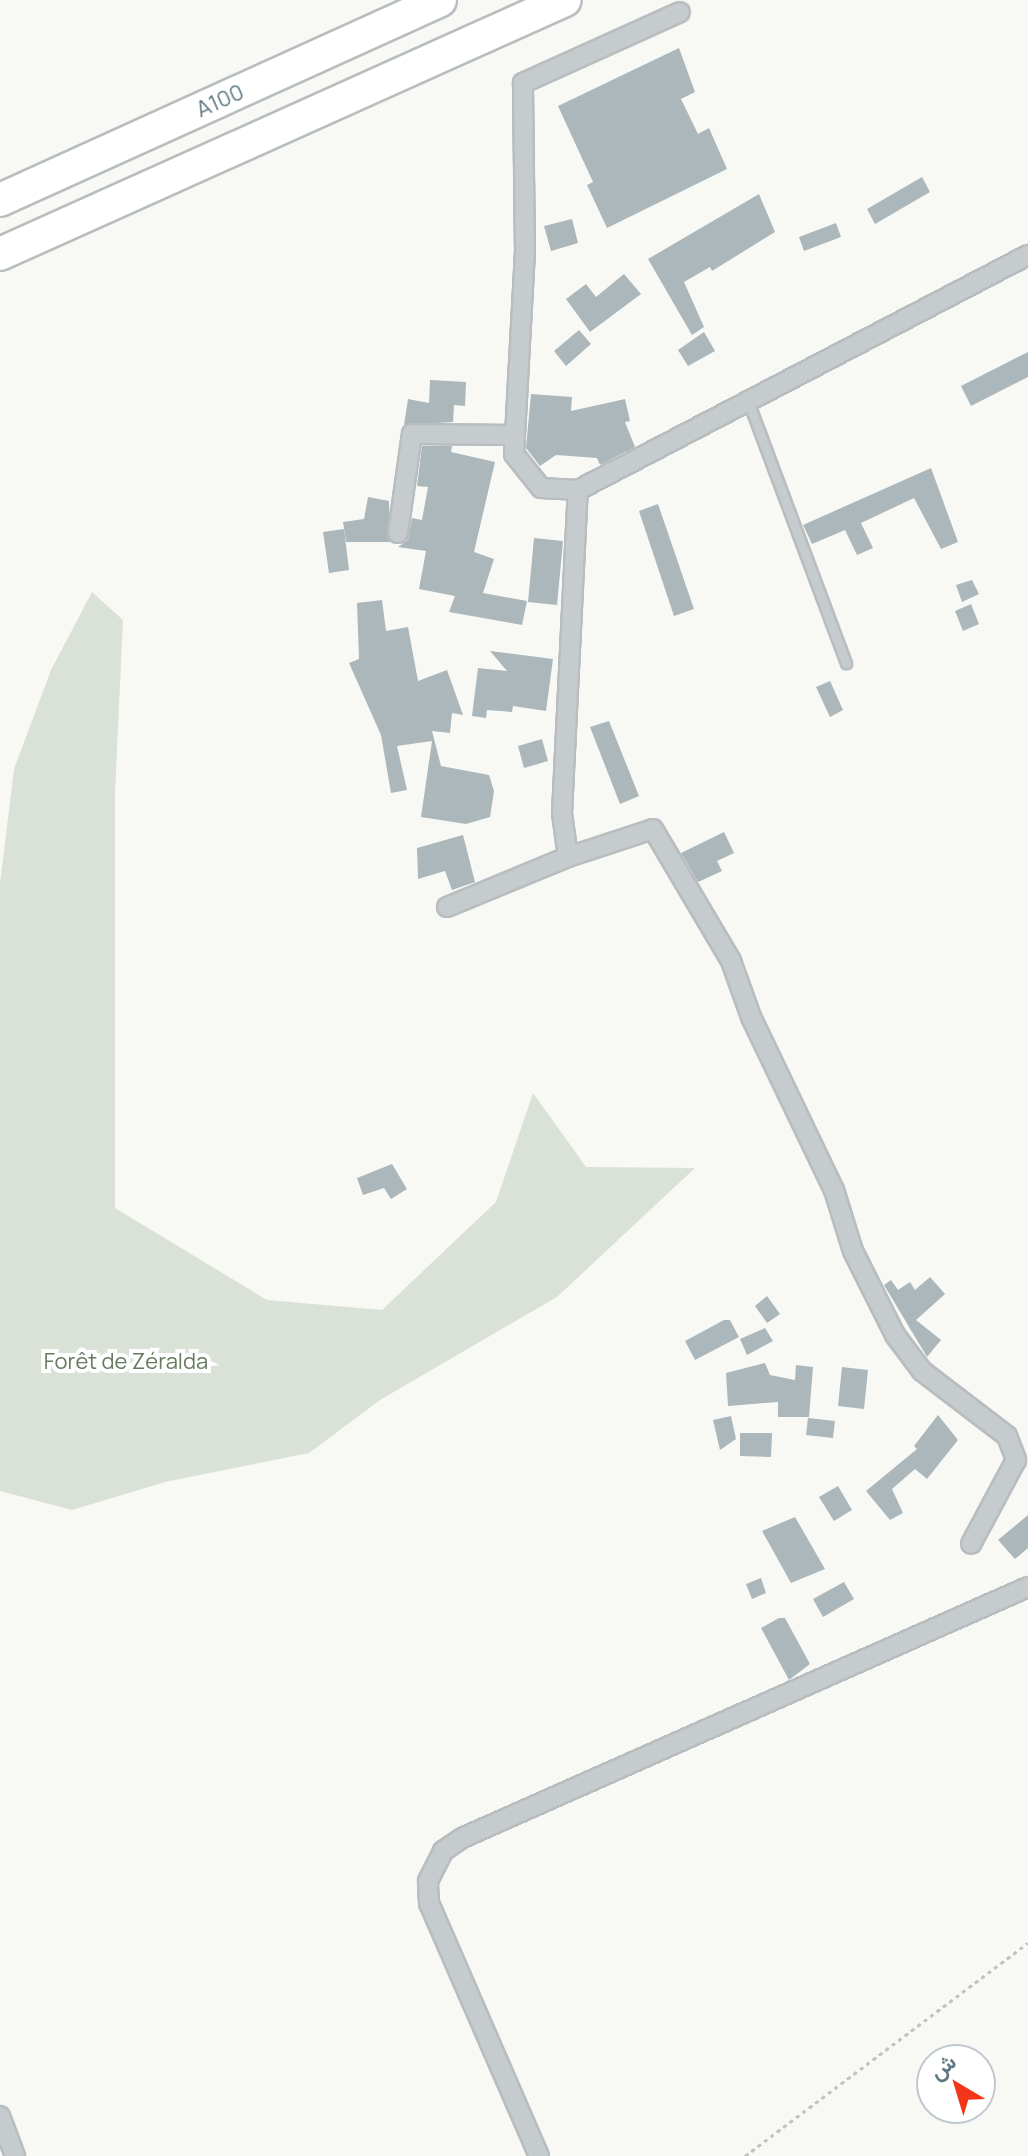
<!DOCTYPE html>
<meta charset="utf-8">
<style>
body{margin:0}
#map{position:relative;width:1028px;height:2156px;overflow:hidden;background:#f8f8f5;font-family:Manrope,Vazirmatn,sans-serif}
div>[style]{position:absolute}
.green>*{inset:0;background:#dae1d6}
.building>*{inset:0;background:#abb7bb}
.path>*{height:3px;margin-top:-1.5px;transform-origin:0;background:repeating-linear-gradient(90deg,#bfc3c4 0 4px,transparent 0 8px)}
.roads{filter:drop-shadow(2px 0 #b8bdbf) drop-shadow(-2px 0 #b8bdbf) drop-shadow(0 2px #b8bdbf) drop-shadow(0 -2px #b8bdbf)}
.service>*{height:9px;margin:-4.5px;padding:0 4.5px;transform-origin:4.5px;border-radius:4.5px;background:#c6cbce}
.minor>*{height:18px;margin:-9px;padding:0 9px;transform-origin:9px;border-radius:9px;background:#c6cbce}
.motorway>*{height:32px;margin:-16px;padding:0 16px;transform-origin:16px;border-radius:16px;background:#fff}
span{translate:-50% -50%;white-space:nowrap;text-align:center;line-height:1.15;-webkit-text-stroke:8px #fff;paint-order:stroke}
.street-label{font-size:22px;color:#607883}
.park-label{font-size:22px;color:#677a60}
.north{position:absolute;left:916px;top:2044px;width:80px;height:80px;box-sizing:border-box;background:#fff;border:2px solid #bfc9cd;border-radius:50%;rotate:322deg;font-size:22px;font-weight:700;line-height:32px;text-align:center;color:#607883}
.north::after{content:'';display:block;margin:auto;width:28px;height:36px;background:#f3361a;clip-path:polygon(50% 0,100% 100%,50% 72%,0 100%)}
</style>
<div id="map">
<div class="green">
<div style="clip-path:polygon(92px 592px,123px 620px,115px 793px,115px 1208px,267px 1300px,382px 1310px,496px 1202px,533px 1093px,586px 1167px,695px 1168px,557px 1297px,380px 1400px,309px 1453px,165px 1482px,72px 1510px,0 1491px,0 884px,14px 769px,51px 670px)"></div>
</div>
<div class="building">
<div style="clip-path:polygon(679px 48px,695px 92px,681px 99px,698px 134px,709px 128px,727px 169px,607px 228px,587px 185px,593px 182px,558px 106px)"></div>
<div style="clip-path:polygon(922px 177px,930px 192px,875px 224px,867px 209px)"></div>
<div style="clip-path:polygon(759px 194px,775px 232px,712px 271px,710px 267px,684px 282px,704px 327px,692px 335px,648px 259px)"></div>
<div style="clip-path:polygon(572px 219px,578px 243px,551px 251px,544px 226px)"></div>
<div style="clip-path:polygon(836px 223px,841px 237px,804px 251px,799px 237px)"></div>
<div style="clip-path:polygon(624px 274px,641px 294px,590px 332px,566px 299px,586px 284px,596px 297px)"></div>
<div style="clip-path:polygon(579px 330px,591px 344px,566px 366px,554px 351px)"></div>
<div style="clip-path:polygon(704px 332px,715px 351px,688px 366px,678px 350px)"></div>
<div style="clip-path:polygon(1028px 352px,1028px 377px,971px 406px,961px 386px)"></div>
<div style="clip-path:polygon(430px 380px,466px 382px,465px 406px,454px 405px,453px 422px,404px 425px,408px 399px,429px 403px)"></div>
<div style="clip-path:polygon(531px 394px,572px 397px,571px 411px,625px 399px,630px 421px,625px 422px,635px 447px,600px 465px,597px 458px,556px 455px,540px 466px,526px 448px)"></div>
<div style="clip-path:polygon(422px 446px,452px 446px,451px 452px,495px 462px,474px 552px,494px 559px,483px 593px,527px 601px,522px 625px,449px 612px,455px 596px,419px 589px,426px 551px,398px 547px,408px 540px,412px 518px,422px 520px,428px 487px,417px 486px)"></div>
<div style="clip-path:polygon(931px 468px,958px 542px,941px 549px,914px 498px,861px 523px,873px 548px,857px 555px,845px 530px,812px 544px,803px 525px)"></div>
<div style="clip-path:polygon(368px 497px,389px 501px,390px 542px,346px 542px,343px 522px,364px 519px)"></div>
<div style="clip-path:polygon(658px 504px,694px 609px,674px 616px,639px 511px)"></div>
<div style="clip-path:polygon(344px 529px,349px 570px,329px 573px,323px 532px)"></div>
<div style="clip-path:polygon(534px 538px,563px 541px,557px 605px,528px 602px)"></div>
<div style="clip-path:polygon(972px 580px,979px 594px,962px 602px,956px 585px)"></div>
<div style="clip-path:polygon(382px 600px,386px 631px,408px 627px,418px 681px,447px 670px,463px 715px,452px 713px,450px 733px,432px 731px,441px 766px,489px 775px,494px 791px,490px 817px,466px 824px,421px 817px,432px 741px,397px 746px,407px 790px,391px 793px,381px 735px,349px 663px,359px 659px,357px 603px)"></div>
<div style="clip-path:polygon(971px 604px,979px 624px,963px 631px,955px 611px)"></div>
<div style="clip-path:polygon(490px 651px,553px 659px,546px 711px,513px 706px,512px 712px,487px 710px,486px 718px,472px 716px,478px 668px,507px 671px)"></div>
<div style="clip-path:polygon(830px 681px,843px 710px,830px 717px,816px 687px)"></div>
<div style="clip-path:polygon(609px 721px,639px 796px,620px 804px,590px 727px)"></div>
<div style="clip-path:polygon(542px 739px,548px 761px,524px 768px,518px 746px)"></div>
<div style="clip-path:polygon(724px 832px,734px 853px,717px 861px,722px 871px,698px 882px,681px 853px)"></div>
<div style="clip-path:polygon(463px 835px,475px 882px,452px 890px,445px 871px,418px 879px,417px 848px)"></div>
<div style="clip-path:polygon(392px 1164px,407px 1189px,391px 1199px,384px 1188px,363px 1195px,357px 1178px)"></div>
<div style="clip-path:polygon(930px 1277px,945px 1294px,916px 1320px,941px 1340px,927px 1357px,884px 1285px,891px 1280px,898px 1290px,910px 1282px,915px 1290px)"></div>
<div style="clip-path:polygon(767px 1296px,780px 1314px,767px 1323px,755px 1306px)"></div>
<div style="clip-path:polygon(724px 1320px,730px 1320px,739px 1337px,695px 1360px,685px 1341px)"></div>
<div style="clip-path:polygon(765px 1328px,773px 1341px,747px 1355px,740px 1339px)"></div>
<div style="clip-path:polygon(765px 1363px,770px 1375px,795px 1380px,796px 1365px,813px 1367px,809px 1417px,778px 1417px,778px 1402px,728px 1406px,726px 1373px)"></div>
<div style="clip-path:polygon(842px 1367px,868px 1370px,864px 1409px,838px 1406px)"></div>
<div style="clip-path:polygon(938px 1415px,958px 1440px,927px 1479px,915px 1469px,892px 1489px,903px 1513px,890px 1520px,866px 1491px,917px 1449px,914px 1446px)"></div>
<div style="clip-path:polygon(731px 1416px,736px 1439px,720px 1450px,713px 1420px)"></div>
<div style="clip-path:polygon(808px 1418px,835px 1421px,833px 1438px,806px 1435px)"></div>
<div style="clip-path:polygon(740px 1433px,772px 1433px,771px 1457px,740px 1456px)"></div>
<div style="clip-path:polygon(838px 1486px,852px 1510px,834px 1521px,819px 1497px)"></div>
<div style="clip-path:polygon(1028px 1515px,1028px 1548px,1015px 1559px,998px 1540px)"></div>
<div style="clip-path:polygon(795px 1517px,825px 1569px,791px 1583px,762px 1531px)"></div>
<div style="clip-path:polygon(761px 1578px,766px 1593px,752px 1599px,746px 1584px)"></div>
<div style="clip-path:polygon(844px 1582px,854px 1599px,823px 1617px,813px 1599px)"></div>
<div style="clip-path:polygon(779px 1618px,785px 1618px,810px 1664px,789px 1680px,761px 1628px)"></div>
</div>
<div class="path">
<div style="left:745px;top:2156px;width:354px;rotate:-37deg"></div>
</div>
<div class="roads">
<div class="service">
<div style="left:748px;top:401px;width:280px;rotate:69.5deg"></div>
</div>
<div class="minor">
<div style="left:578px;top:490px;width:37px;rotate:-177deg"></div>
<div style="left:541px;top:488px;width:43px;rotate:-128.5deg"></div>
<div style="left:514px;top:454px;width:201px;rotate:-86.9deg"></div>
<div style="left:525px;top:253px;width:170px;rotate:-90.7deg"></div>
<div style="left:523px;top:83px;width:172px;rotate:-24.3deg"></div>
<div style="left:398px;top:533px;width:100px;rotate:-82deg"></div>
<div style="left:412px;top:434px;width:103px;rotate:0.6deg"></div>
<div style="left:568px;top:857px;width:44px;rotate:-97.8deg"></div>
<div style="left:562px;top:813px;width:323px;rotate:-87.2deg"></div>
<div style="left:578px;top:490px;width:508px;rotate:-27.57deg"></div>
<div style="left:447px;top:907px;width:131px;rotate:-22.5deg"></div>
<div style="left:568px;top:857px;width:89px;rotate:-18.2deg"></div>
<div style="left:653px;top:829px;width:153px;rotate:59.4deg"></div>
<div style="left:731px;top:961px;width:59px;rotate:70.3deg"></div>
<div style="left:751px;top:1017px;width:192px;rotate:64.4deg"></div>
<div style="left:834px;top:1190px;width:64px;rotate:72.7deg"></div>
<div style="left:853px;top:1251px;width:94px;rotate:63.4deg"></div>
<div style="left:895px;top:1335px;width:45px;rotate:53.1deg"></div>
<div style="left:922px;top:1371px;width:107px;rotate:37.4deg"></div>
<div style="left:1007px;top:1436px;width:26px;rotate:69deg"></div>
<div style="left:1016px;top:1460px;width:95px;rotate:118.2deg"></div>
<div style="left:0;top:2116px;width:43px;rotate:69.4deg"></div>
<div style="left:539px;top:2156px;width:276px;rotate:-113.5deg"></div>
<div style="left:429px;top:1903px;width:22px;rotate:-93deg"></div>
<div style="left:428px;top:1881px;width:34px;rotate:-63deg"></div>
<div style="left:443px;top:1851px;width:23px;rotate:-34deg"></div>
<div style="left:462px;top:1838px;width:619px;rotate:-23.92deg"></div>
</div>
<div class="motorway">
<div style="left:0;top:200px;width:483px;rotate:-24.4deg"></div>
<div style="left:0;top:254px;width:619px;rotate:-24.21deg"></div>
</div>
</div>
<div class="street-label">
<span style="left:220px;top:101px;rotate:-24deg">A100</span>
</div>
<div class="park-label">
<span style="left:126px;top:1362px">Forêt de Zéralda</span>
</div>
<div class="north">ش</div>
</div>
